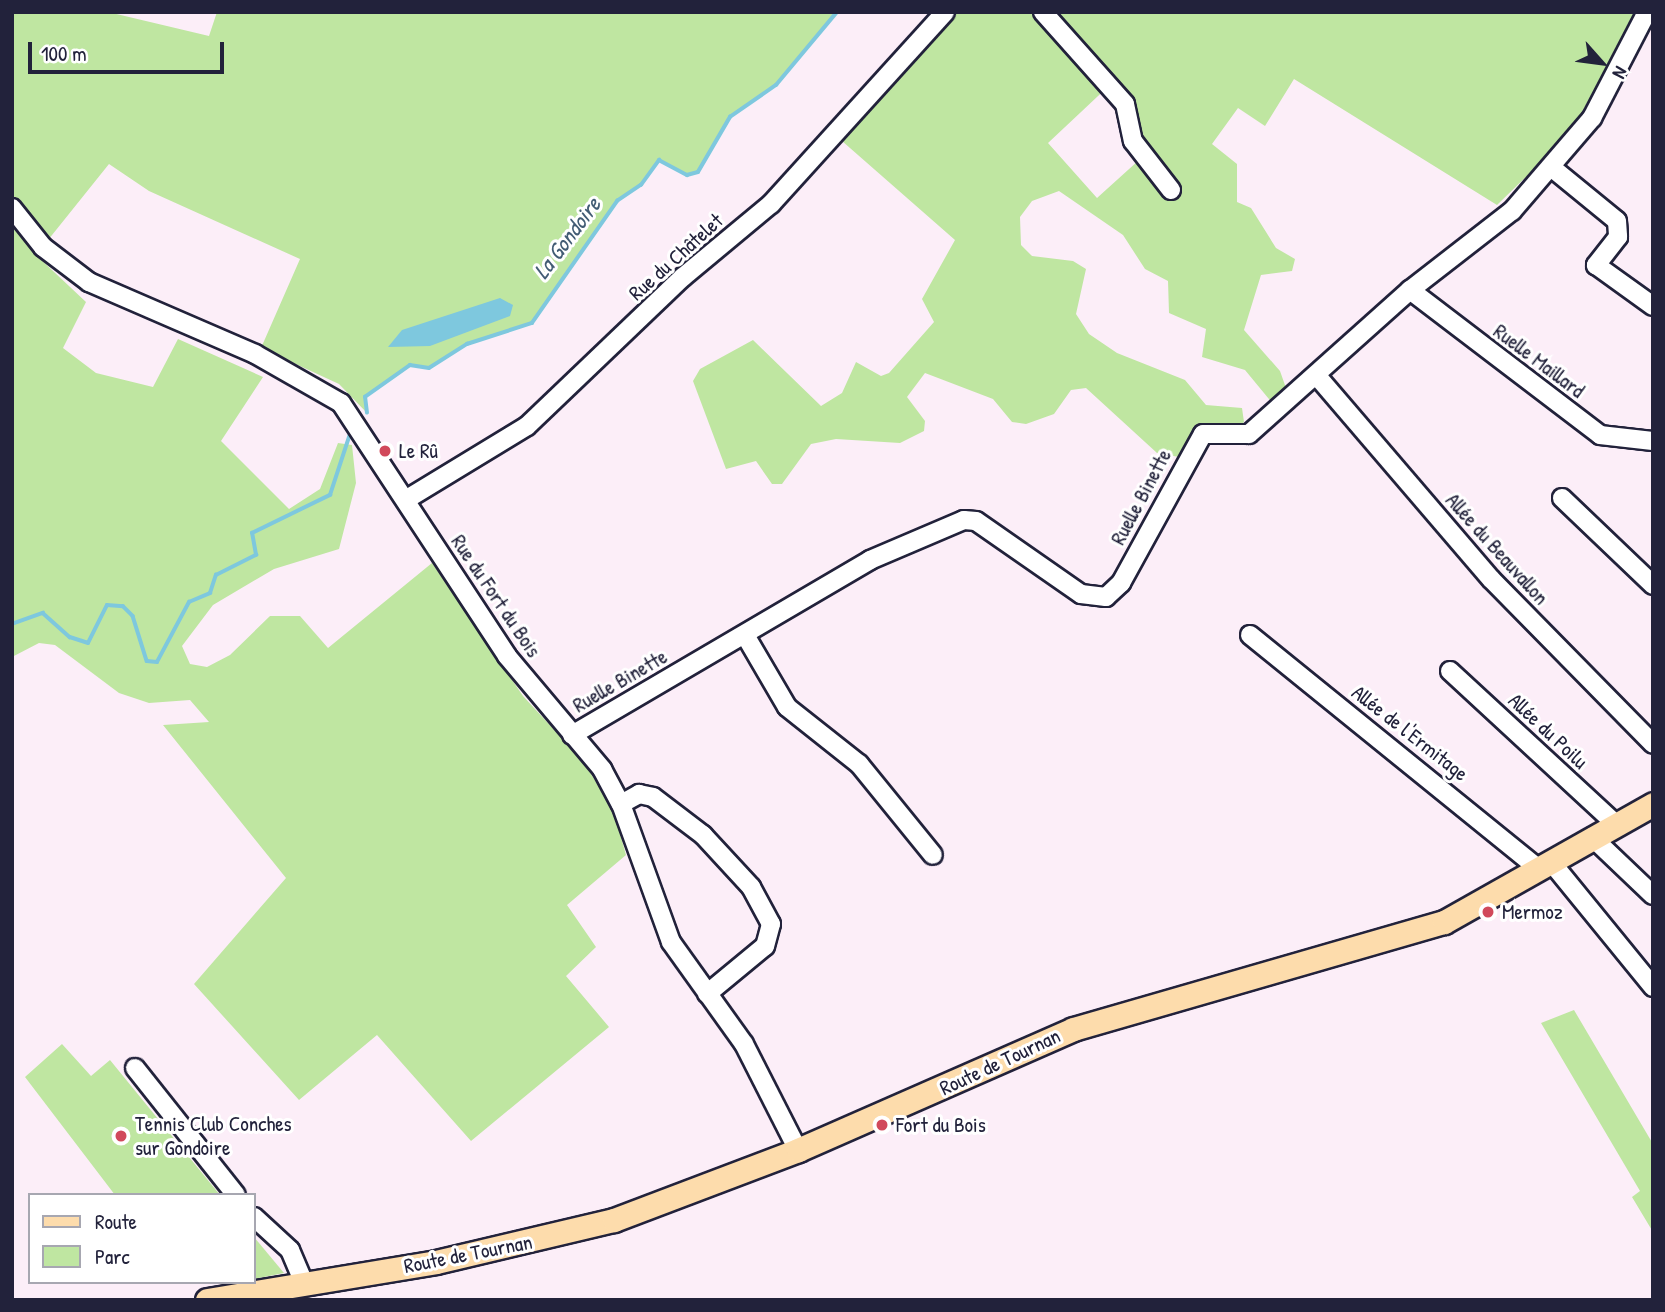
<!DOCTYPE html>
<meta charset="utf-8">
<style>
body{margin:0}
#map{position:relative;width:1665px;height:1312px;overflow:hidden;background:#fceef8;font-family:"Patrick Hand",sans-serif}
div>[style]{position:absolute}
.green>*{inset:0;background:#bfe6a1}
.water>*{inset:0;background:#7ec8de}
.stream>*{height:3.5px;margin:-1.75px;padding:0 1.75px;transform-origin:1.75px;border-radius:1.75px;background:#7ec8de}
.roads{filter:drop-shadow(2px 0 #22223b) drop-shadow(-2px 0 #22223b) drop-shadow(0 2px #22223b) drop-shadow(0 -2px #22223b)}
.minor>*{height:18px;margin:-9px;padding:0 9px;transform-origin:9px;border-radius:9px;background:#fff}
.major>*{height:23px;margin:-11.5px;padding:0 11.5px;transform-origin:11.5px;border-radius:11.5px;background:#fddcac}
.dots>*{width:19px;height:19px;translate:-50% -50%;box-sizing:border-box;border:4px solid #fff;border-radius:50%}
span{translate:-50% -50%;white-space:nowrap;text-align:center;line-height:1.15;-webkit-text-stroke:6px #fff;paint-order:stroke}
.street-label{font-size:21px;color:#22223b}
.poi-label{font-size:21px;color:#22223b}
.left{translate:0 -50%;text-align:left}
.water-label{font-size:23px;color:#425c74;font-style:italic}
.frame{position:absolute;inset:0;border:14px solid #22223b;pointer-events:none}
.legend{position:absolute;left:28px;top:1193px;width:228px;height:91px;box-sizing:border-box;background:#fff;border:2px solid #a7a7b1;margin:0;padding:9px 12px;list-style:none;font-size:21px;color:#22223b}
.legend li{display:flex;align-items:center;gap:14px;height:35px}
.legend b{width:35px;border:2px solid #a7a7b1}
.north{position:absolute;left:1567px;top:28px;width:70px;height:70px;-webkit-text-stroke:5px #fff;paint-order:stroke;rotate:118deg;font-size:19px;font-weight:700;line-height:28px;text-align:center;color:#22223b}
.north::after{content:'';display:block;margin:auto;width:24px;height:32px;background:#22223b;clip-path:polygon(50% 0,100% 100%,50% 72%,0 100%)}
.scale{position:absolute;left:28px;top:42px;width:196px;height:32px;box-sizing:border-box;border:4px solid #22223b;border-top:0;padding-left:9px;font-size:21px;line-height:24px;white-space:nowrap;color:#22223b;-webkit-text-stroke:5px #fff;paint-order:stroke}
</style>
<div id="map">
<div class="green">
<div style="clip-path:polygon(12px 12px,108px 12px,209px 36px,217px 12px,837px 12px,776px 85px,730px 117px,698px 172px,687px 175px,659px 160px,641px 185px,617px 201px,532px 323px,467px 344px,429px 368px,410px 365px,365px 397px,367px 413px,339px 384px,261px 348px,300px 259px,149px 191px,109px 164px,36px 255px,86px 302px,63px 348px,96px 373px,153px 387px,178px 339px,263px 377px,221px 441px,289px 509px,320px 489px,338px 443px,352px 445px,356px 483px,339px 549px,274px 569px,213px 605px,182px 646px,190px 664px,207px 667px,230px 655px,270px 616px,300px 616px,328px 648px,432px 563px,523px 696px,583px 761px,613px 809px,626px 855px,567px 905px,596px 947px,566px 976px,609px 1027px,471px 1141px,377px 1035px,299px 1100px,194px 984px,286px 878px,163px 725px,209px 722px,190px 700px,149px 703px,119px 693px,55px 645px,39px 643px,12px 657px)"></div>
<div style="clip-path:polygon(evenodd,955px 12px,1637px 12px,1570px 134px,1497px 205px,1294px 79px,1265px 126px,1238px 108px,1212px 144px,1237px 164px,1237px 202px,1251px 208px,1276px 248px,1295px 259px,1292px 271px,1261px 275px,1244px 330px,1280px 371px,1286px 388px,1273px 404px,1245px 370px,1202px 357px,1206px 329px,1169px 313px,1168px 281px,1145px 269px,1123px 235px,1059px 191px,1032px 201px,1020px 217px,1021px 245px,1032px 256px,1073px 261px,1086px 269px,1076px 314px,1089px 334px,1117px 353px,1185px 380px,1206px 405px,1242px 408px,1244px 422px,1237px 428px,1197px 431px,1179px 457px,1157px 453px,1086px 388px,1071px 390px,1054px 414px,1026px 424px,1012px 422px,993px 399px,925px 373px,907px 397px,925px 421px,924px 431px,900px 443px,836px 439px,811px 444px,782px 484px,772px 484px,756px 461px,726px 469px,693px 381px,700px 369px,753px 340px,821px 406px,842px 393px,856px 362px,881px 376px,889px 373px,934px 322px,922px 299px,955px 240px,842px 141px,955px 12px,1114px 81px,1149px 151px,1097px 198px,1048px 143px,1114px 81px)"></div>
<div style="clip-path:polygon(1574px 1010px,1653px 1144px,1653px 1232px,1632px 1197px,1640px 1191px,1541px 1023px)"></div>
<div style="clip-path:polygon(62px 1044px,91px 1076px,110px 1060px,220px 1195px,115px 1195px,25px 1077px)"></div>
<div style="clip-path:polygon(254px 1237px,284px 1273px,254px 1279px)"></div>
</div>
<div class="water">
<div style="clip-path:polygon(500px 298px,513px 305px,510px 316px,430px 346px,388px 347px,402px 330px)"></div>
</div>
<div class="stream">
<div style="left:367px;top:413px;width:16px;rotate:-97deg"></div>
<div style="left:365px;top:397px;width:55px;rotate:-35.4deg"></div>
<div style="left:410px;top:365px;width:19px;rotate:9deg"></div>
<div style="left:429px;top:368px;width:45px;rotate:-32.3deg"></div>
<div style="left:467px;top:344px;width:68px;rotate:-17.9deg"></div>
<div style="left:532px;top:323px;width:149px;rotate:-55.1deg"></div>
<div style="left:617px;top:201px;width:29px;rotate:-34deg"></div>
<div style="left:641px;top:185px;width:31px;rotate:-54deg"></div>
<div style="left:659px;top:160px;width:32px;rotate:28deg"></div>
<div style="left:687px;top:175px;width:11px;rotate:-15deg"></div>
<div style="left:698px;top:172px;width:64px;rotate:-59.8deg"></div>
<div style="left:730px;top:117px;width:56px;rotate:-34.8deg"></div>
<div style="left:776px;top:85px;width:95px;rotate:-50.1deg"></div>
<div style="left:12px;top:624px;width:33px;rotate:-20deg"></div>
<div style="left:43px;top:613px;width:36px;rotate:42deg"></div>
<div style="left:70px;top:637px;width:19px;rotate:18deg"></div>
<div style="left:88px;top:643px;width:42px;rotate:-63.4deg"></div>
<div style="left:107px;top:605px;width:16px;rotate:4deg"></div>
<div style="left:123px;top:606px;width:14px;rotate:45deg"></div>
<div style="left:133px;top:616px;width:47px;rotate:72.7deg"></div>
<div style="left:147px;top:661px;width:10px;rotate:6deg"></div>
<div style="left:157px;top:662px;width:68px;rotate:-61.9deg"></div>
<div style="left:189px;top:602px;width:23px;rotate:-23deg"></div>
<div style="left:210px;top:593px;width:19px;rotate:-72deg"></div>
<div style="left:216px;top:575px;width:45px;rotate:-26.6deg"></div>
<div style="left:256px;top:555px;width:22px;rotate:-100deg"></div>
<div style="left:252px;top:533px;width:87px;rotate:-26deg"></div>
<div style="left:330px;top:495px;width:67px;rotate:-71.8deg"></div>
</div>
<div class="roads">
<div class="minor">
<div style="left:1043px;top:12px;width:123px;rotate:48.3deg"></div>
<div style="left:1125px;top:104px;width:38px;rotate:78deg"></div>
<div style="left:1133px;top:141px;width:62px;rotate:52.2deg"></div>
<div style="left:1551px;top:167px;width:85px;rotate:39.3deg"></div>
<div style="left:1617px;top:221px;width:16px;rotate:86deg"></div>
<div style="left:1618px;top:237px;width:36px;rotate:128deg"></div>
<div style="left:1596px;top:265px;width:70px;rotate:35.7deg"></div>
<div style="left:12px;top:208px;width:50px;rotate:51.5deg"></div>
<div style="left:43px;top:247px;width:58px;rotate:37.3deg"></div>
<div style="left:89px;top:282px;width:181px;rotate:23.4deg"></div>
<div style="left:255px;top:354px;width:99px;rotate:29.7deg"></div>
<div style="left:341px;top:403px;width:303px;rotate:56.7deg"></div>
<div style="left:507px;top:656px;width:148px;rotate:49.9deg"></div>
<div style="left:602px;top:769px;width:40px;rotate:62deg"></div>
<div style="left:621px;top:804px;width:147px;rotate:70.1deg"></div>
<div style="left:671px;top:942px;width:125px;rotate:54.4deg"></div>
<div style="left:744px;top:1044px;width:119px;rotate:63deg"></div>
<div style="left:1410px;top:290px;width:239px;rotate:37.3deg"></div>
<div style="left:1600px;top:435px;width:53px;rotate:6.5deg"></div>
<div style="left:1317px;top:376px;width:267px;rotate:49.4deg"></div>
<div style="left:1491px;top:579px;width:231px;rotate:45.5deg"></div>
<div style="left:1562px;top:498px;width:126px;rotate:43.7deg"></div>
<div style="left:407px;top:499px;width:140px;rotate:-31.3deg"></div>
<div style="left:527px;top:426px;width:216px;rotate:-43.7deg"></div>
<div style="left:683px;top:277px;width:114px;rotate:-39.7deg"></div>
<div style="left:771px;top:204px;width:259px;rotate:-47.8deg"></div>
<div style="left:745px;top:635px;width:83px;rotate:59.7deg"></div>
<div style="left:787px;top:707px;width:92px;rotate:38.4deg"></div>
<div style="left:859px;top:764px;width:117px;rotate:50.9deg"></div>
<div style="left:1250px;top:635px;width:373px;rotate:39deg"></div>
<div style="left:1450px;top:671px;width:226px;rotate:42.7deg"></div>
<div style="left:572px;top:735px;width:346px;rotate:-30.4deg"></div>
<div style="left:870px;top:560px;width:102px;rotate:-23.1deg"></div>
<div style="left:964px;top:520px;width:12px;rotate:5deg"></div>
<div style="left:976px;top:521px;width:128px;rotate:34.8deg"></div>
<div style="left:1081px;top:594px;width:25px;rotate:7deg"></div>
<div style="left:1106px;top:597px;width:21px;rotate:-43deg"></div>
<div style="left:1121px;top:583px;width:170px;rotate:-61.2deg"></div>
<div style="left:1203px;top:434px;width:46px"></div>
<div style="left:1249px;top:434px;width:216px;rotate:-41.8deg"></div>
<div style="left:1410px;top:290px;width:129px;rotate:-37.8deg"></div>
<div style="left:1512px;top:211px;width:123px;rotate:-49.3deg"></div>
<div style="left:1592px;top:118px;width:119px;rotate:-62.6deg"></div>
<div style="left:621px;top:804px;width:21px;rotate:-29deg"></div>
<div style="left:639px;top:794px;width:14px;rotate:12deg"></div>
<div style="left:653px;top:797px;width:63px;rotate:37.2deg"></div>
<div style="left:703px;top:835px;width:71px;rotate:47.3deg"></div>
<div style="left:751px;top:887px;width:42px;rotate:61.6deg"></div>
<div style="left:771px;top:924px;width:23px;rotate:105deg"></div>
<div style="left:765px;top:946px;width:75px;rotate:140.4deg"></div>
<div style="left:1592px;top:837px;width:84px;rotate:43.6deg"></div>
<div style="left:1552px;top:863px;width:160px;rotate:50.8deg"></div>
<div style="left:135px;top:1068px;width:162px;rotate:51.5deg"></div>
<div style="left:254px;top:1217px;width:49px;rotate:42.5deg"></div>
<div style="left:290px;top:1250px;width:36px;rotate:67deg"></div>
</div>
<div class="major">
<div style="left:207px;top:1300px;width:232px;rotate:-9.4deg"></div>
<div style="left:436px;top:1262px;width:183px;rotate:-13.3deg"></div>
<div style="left:614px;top:1220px;width:197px;rotate:-20.8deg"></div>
<div style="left:798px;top:1150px;width:300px;rotate:-23.7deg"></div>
<div style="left:1073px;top:1029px;width:386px;rotate:-16.1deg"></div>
<div style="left:1444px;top:922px;width:240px;rotate:-29.4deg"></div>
</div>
</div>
<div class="dots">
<div style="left:385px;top:451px;background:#d1495b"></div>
<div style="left:1488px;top:912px;background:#d1495b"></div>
<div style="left:882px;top:1125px;background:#d1495b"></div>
<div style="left:121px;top:1136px;background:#d1495b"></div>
</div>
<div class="street-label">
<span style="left:676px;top:257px;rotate:-42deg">Rue du Châtelet</span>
<span style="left:1539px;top:361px;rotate:37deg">Ruelle Maillard</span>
<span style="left:1141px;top:497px;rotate:-62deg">Ruelle Binette</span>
<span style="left:1497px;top:549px;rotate:48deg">Allée du Beauvallon</span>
<span style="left:496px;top:596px;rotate:56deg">Rue du Fort du Bois</span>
<span style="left:620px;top:681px;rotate:-30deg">Ruelle Binette</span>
<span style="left:1548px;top:731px;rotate:43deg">Allée du Poilu</span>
<span style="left:1410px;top:733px;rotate:38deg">Allée de l'Ermitage</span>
<span style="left:1000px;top:1062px;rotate:-25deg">Route de Tournan</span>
<span style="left:468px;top:1254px;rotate:-11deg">Route de Tournan</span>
</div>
<div class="poi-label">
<span class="left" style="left:399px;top:451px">Le Rû</span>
<span class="left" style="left:1502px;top:912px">Mermoz</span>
<span class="left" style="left:135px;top:1136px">Tennis Club Conches<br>sur Gondoire</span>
<span class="left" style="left:896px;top:1125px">Fort du Bois</span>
</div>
<div class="water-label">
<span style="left:567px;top:238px;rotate:-53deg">La Gondoire</span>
</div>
<div class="frame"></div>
<ul class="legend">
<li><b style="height:9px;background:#fddcac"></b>Route</li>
<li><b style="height:19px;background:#bfe6a1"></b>Parc</li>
</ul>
<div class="north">N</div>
<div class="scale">100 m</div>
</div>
